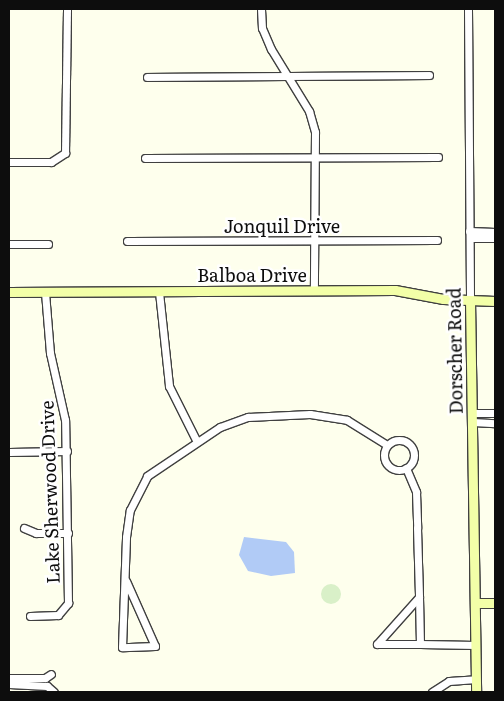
<!DOCTYPE html>
<style>
body{margin:0}
#map{position:relative;width:504px;height:701px;overflow:hidden;background:#feffed;font-family:Literata,serif}
div>[style]{position:absolute}
.pitch>*{inset:0;background:#d9f0c8}
.round{border-radius:50%}
.water>*{inset:0;background:#b1cbf6}
.roads{filter:drop-shadow(1px 0 #404040) drop-shadow(-1px 0 #404040) drop-shadow(0 1px #404040) drop-shadow(0 -1px #404040)}
.street>*{height:7px;margin:-3.5px;padding:0 3.5px;transform-origin:3.5px;border-radius:3.5px;background:#fff}
.street>.ring{margin:-3.5px;padding:0;box-sizing:content-box;background:none;border:7px solid #fff;border-radius:50%}
.secondary>*{height:9px;margin:-4.5px;padding:0 4.5px;transform-origin:4.5px;border-radius:4.5px;background:#f3ffa8}
span{translate:-50% -50%;white-space:nowrap;text-align:center;line-height:1.15;-webkit-text-stroke:5px #fff;paint-order:stroke}
.street-label{font-size:18px;color:#0d0d0d}
.frame{position:absolute;inset:0;border:10px solid #0d0d0d;pointer-events:none}
</style>
<div id="map">
<div class="pitch">
<div class="round" style="left:321px;top:584px;width:20px;height:20px"></div>
</div>
<div class="water">
<div style="clip-path:polygon(244px 537px,286px 542px,294px 552px,295px 573px,271px 576px,248px 571px,239px 555px)"></div>
</div>
<div class="roads">
<div class="street">
<div style="left:261px;top:9px;width:19px;rotate:87deg"></div>
<div style="left:262px;top:28px;width:23px;rotate:67deg"></div>
<div style="left:271px;top:49px;width:73px;rotate:58.5deg"></div>
<div style="left:309px;top:111px;width:22px;rotate:74deg"></div>
<div style="left:315px;top:132px;width:159px;rotate:90.4deg"></div>
<div style="left:468px;top:9px;width:291px;rotate:89.6deg"></div>
<div style="left:147px;top:77px;width:282px;rotate:-0.4deg"></div>
<div style="left:145px;top:158px;width:293px;rotate:-0.2deg"></div>
<div style="left:9px;top:162px;width:42px"></div>
<div style="left:51px;top:162px;width:17px;rotate:-33deg"></div>
<div style="left:65px;top:153px;width:144px;rotate:-89.2deg"></div>
<div style="left:469px;top:231px;width:26px;rotate:2deg"></div>
<div style="left:470px;top:238px;width:25px"></div>
<div style="left:127px;top:241px;width:310px;rotate:-0.2deg"></div>
<div style="left:9px;top:244px;width:39px"></div>
<div style="left:159px;top:292px;width:95px;rotate:83.9deg"></div>
<div style="left:169px;top:386px;width:60px;rotate:63.4deg"></div>
<div style="left:473px;top:413px;width:22px"></div>
<div style="left:473px;top:422px;width:22px;rotate:3deg"></div>
<div class="ring" style="left:384px;top:440px;width:23px;height:23px"></div>
<div style="left:9px;top:452px;width:58px;rotate:-1deg"></div>
<div style="left:406px;top:468px;width:26px;rotate:67deg"></div>
<div style="left:416px;top:492px;width:36px;rotate:88deg"></div>
<div style="left:417px;top:528px;width:69px;rotate:88.3deg"></div>
<div style="left:419px;top:597px;width:47px;rotate:88.8deg"></div>
<div style="left:420px;top:644px;width:43px;rotate:180deg"></div>
<div style="left:377px;top:644px;width:63px;rotate:-48.2deg"></div>
<div style="left:24px;top:528px;width:13px;rotate:23deg"></div>
<div style="left:36px;top:533px;width:32px"></div>
<div style="left:126px;top:581px;width:71px;rotate:66deg"></div>
<div style="left:155px;top:646px;width:33px;rotate:178deg"></div>
<div style="left:122px;top:647px;width:110px;rotate:-87.9deg"></div>
<div style="left:126px;top:537px;width:27px;rotate:-82deg"></div>
<div style="left:130px;top:510px;width:38px;rotate:-63deg"></div>
<div style="left:147px;top:476px;width:88px;rotate:-33.9deg"></div>
<div style="left:220px;top:427px;width:30px;rotate:-20deg"></div>
<div style="left:248px;top:417px;width:62px;rotate:-2.8deg"></div>
<div style="left:310px;top:414px;width:37px;rotate:9deg"></div>
<div style="left:347px;top:420px;width:47px;rotate:32deg"></div>
<div style="left:30px;top:616px;width:28px;rotate:-2deg"></div>
<div style="left:58px;top:615px;width:16px;rotate:-50deg"></div>
<div style="left:68px;top:603px;width:183px;rotate:-90.9deg"></div>
<div style="left:65px;top:420px;width:69px;rotate:-102.6deg"></div>
<div style="left:50px;top:353px;width:61px;rotate:-94.7deg"></div>
<div style="left:420px;top:644px;width:56px;rotate:1deg"></div>
<div style="left:9px;top:678px;width:36px"></div>
<div style="left:45px;top:678px;width:7px;rotate:-34deg"></div>
<div style="left:9px;top:684px;width:38px;rotate:3deg"></div>
<div style="left:47px;top:686px;width:9px;rotate:41deg"></div>
<div style="left:432px;top:692px;width:20px;rotate:-33deg"></div>
<div style="left:449px;top:681px;width:27px;rotate:-4deg"></div>
</div>
<div class="secondary">
<div style="left:9px;top:292px;width:386px;rotate:-0.3deg"></div>
<div style="left:395px;top:290px;width:49px;rotate:10.6deg"></div>
<div style="left:443px;top:299px;width:52px;rotate:2.2deg"></div>
<div style="left:470px;top:300px;width:392px;rotate:89.1deg"></div>
<div style="left:475px;top:603px;width:20px"></div>
</div>
</div>
<div class="street-label">
<span style="left:282px;top:226px">Jonquil Drive</span>
<span style="left:252px;top:275px">Balboa Drive</span>
<span style="left:455px;top:351px;rotate:-91deg">Dorscher Road</span>
<span style="left:50px;top:492px;rotate:-92deg">Lake Sherwood Drive</span>
</div>
<div class="frame"></div>
</div>
